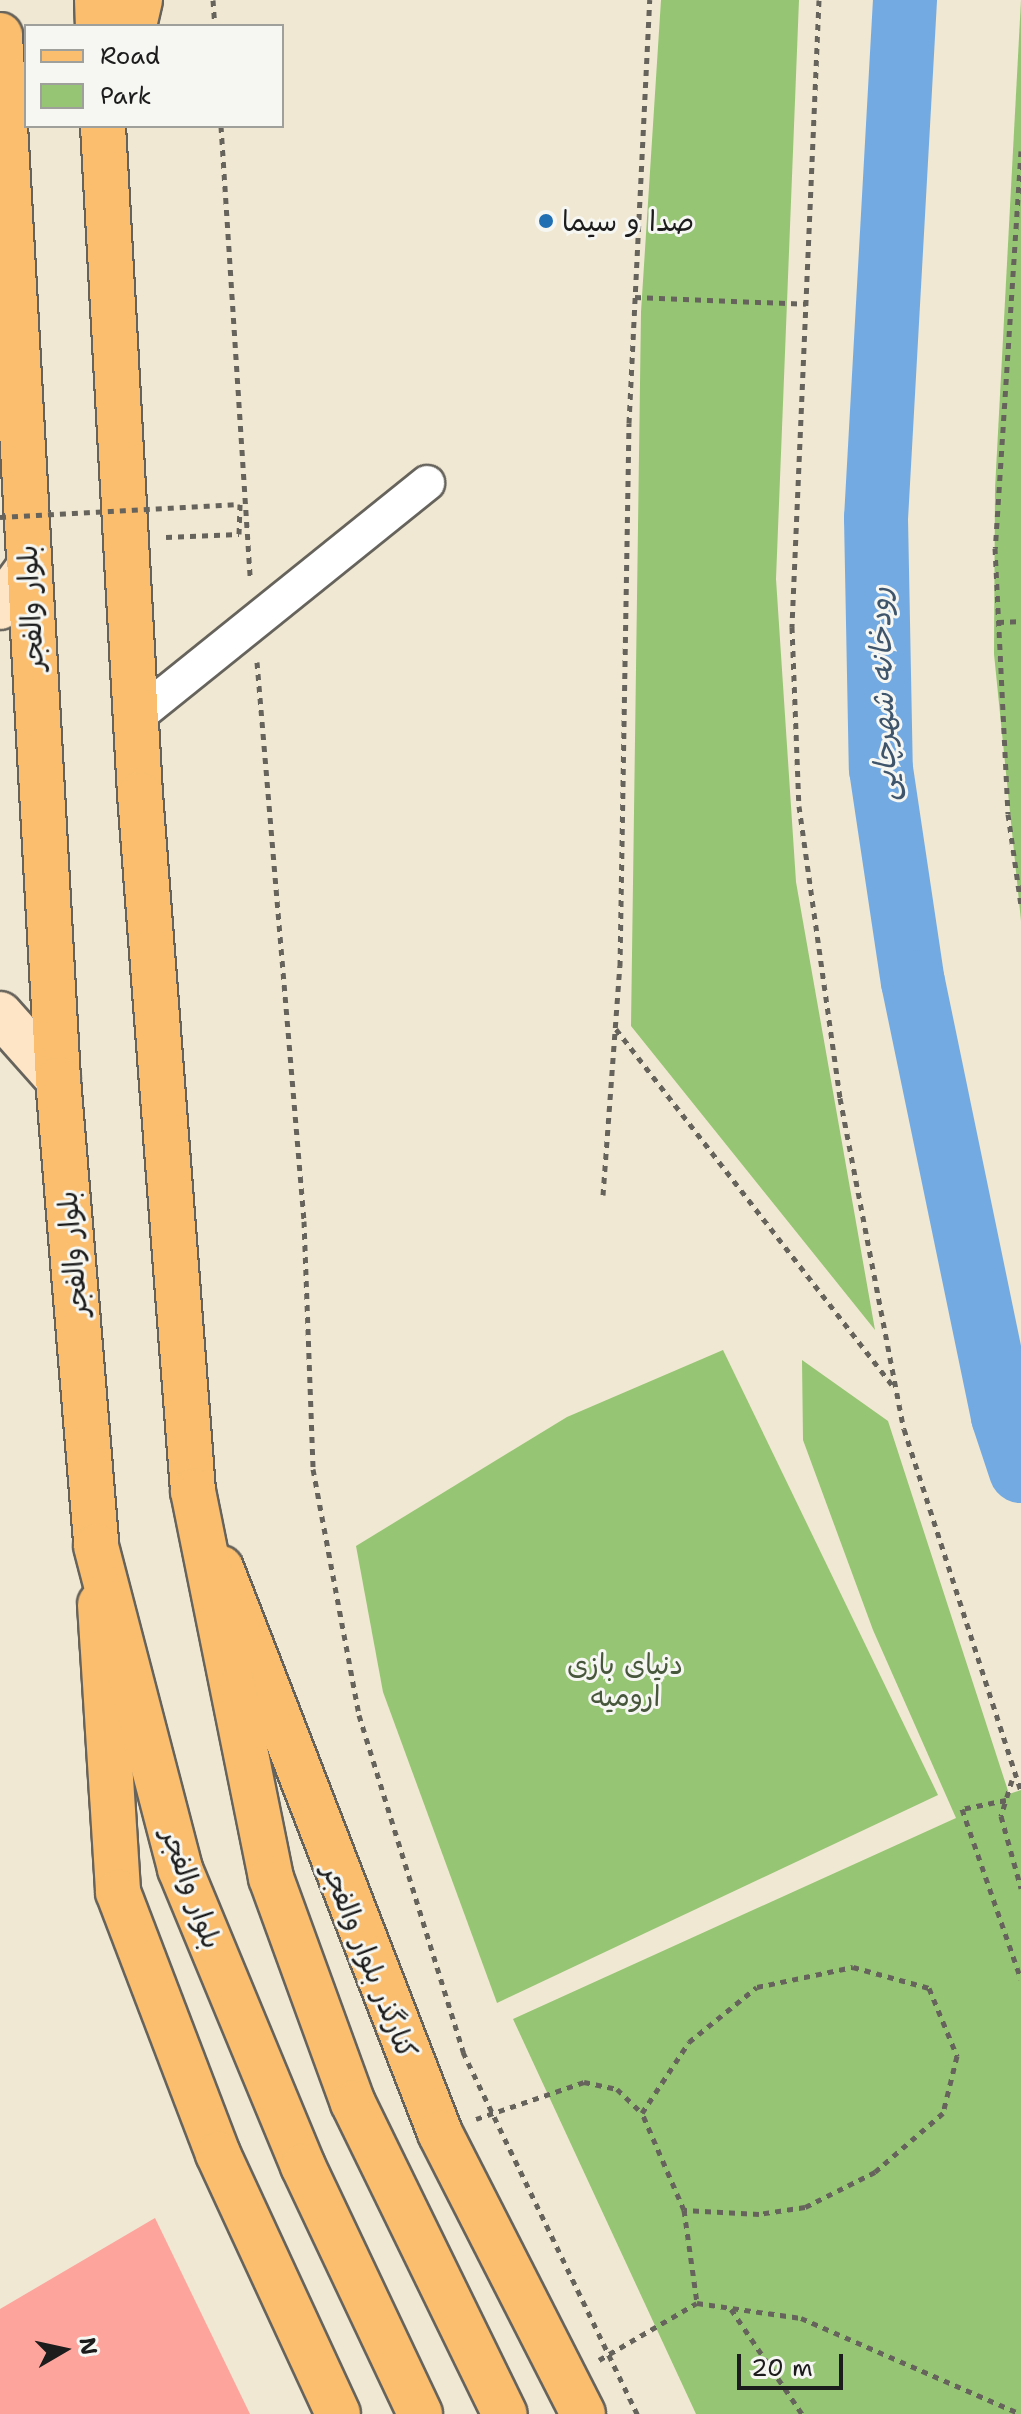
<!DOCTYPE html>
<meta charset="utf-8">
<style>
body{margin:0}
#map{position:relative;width:1021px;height:2414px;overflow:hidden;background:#f0e8d2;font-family:"Shantell Sans","Playpen Sans Arabic",sans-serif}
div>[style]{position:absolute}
.green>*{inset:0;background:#96c574}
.river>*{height:64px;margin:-32px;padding:0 32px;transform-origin:32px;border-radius:32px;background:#74aae2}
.building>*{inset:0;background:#fda49d}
.path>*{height:5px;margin-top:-2.5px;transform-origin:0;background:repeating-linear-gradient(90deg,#66635c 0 6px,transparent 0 12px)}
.roads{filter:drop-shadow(2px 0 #66635c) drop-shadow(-2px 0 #66635c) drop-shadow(0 2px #66635c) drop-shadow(0 -2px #66635c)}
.street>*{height:34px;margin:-17px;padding:0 17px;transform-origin:17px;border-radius:17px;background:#fff}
.secondary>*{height:44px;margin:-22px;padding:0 22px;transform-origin:22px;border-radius:22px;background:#fde5c5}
.primary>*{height:44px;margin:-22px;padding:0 22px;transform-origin:22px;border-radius:22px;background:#fabe6e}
.highway>*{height:44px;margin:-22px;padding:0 22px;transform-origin:22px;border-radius:22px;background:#fabe6e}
.path-bridge>*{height:5px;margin-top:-2.5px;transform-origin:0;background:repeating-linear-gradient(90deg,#66635c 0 6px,transparent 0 12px)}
.dots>*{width:22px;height:22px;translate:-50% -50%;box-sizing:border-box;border:4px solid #f6f6f2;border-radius:50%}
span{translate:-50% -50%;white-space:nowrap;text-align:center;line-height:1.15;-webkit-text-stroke:6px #f6f6f2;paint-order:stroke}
.poi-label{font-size:28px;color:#1c1c1c}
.left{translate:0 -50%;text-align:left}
.street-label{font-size:28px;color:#1c1c1c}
.park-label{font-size:28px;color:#47573b}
.water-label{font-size:30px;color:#3f556b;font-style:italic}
.legend{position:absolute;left:24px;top:24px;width:260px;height:104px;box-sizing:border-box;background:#f6f6f2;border:2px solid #9f9f9c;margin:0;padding:10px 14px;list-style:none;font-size:24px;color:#1c1c1c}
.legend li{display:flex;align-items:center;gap:16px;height:40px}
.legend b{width:40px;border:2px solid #9f9f9c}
.north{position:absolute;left:24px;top:2310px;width:80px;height:80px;-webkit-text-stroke:6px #f6f6f2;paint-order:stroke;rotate:81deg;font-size:22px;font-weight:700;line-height:32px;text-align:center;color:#1c1c1c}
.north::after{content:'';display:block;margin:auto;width:28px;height:36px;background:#1c1c1c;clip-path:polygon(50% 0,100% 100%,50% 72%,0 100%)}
.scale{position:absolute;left:737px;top:2354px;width:106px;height:36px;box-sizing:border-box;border:4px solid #1c1c1c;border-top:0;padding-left:10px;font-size:24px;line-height:28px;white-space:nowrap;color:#1c1c1c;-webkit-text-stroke:6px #f6f6f2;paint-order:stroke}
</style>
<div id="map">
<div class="green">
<div style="clip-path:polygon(661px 0,799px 0,776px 579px,796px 882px,875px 1330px,631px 1026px,641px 312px)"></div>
<div style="clip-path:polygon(1021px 0,1021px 921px,994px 654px,995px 489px)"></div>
<div style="clip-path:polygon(723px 1350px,938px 1795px,497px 2003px,383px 1692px,356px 1546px,567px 1417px)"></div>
<div style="clip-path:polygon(802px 1360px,888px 1421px,1009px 1794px,1021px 1790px,1021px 2414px,696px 2414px,513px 2019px,956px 1818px,873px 1630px,803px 1440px)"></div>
</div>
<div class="river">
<div style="left:905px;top:0;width:519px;rotate:93.2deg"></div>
<div style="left:876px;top:518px;width:251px;rotate:88.9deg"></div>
<div style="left:881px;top:769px;width:215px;rotate:81.5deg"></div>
<div style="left:913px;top:982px;width:444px;rotate:78.3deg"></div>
<div style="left:1003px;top:1417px;width:57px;rotate:71.6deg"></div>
</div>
<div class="building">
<div style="clip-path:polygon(155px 2218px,250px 2414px,0 2414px,0 2309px)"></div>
</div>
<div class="path">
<div style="left:213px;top:0;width:26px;rotate:86deg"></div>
<div style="left:819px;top:0;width:628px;rotate:92.47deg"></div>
<div style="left:792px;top:627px;width:179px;rotate:87.8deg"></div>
<div style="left:799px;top:806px;width:295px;rotate:82deg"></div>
<div style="left:840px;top:1098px;width:337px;rotate:79.1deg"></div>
<div style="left:904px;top:1429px;width:380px;rotate:72.1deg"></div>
<div style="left:221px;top:126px;width:455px;rotate:86.3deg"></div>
<div style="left:1021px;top:151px;width:398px;rotate:93.7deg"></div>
<div style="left:995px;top:548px;width:266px;rotate:87.2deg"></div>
<div style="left:1008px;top:814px;width:92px;rotate:81.9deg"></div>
<div style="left:635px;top:297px;width:171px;rotate:2.3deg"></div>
<div style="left:166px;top:537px;width:73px;rotate:-2.4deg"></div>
<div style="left:239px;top:534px;width:30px;rotate:-88deg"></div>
<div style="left:998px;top:622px;width:23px;rotate:-2deg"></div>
<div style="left:257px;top:662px;width:561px;rotate:85.19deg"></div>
<div style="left:304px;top:1221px;width:248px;rotate:87.9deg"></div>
<div style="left:313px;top:1469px;width:250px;rotate:79.4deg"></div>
<div style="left:359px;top:1715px;width:353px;rotate:72.8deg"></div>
<div style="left:463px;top:2052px;width:402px;rotate:64.3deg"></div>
<div style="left:616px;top:1029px;width:454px;rotate:52.2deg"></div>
<div style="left:603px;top:1195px;width:230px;rotate:-85.8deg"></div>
<div style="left:620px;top:966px;width:543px;rotate:-89.05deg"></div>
<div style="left:629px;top:423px;width:424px;rotate:-87.2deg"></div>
<div style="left:1012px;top:1780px;width:38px;rotate:107deg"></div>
<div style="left:1001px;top:1816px;width:75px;rotate:74.5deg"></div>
<div style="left:1006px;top:1800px;width:45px;rotate:168.4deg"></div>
<div style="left:962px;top:1809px;width:180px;rotate:70.9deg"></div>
<div style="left:853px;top:1967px;width:79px;rotate:15.4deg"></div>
<div style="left:929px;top:1988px;width:74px;rotate:67.6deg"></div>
<div style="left:957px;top:2056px;width:59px;rotate:103.8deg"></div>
<div style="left:943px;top:2113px;width:90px;rotate:139.1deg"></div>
<div style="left:875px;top:2172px;width:78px;rotate:153.4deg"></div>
<div style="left:805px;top:2207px;width:47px;rotate:171.3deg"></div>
<div style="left:759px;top:2214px;width:75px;rotate:-176.9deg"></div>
<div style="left:684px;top:2210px;width:106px;rotate:-113.4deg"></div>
<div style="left:642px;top:2113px;width:85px;rotate:-56.5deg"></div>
<div style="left:689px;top:2042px;width:87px;rotate:-39deg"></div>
<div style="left:757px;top:1987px;width:98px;rotate:-11.8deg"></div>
<div style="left:476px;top:2119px;width:114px;rotate:-18.9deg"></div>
<div style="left:584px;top:2082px;width:34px;rotate:12deg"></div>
<div style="left:617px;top:2089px;width:35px;rotate:44deg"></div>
<div style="left:684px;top:2210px;width:94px;rotate:82deg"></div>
<div style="left:731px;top:2309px;width:127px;rotate:55.9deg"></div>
<div style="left:599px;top:2360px;width:113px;rotate:-30.2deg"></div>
<div style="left:697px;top:2303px;width:105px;rotate:8.2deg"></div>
<div style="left:801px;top:2318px;width:240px;rotate:23.6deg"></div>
</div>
<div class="roads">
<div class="street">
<div style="left:135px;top:718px;width:375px;rotate:-38.8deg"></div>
</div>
<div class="secondary">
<div style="left:0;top:607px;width:46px;rotate:-53.9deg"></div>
<div style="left:0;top:1014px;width:87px;rotate:48.3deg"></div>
</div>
<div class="primary">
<div style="left:221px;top:1568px;width:606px;rotate:68.81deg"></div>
<div style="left:440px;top:2133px;width:315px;rotate:63deg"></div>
<div style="left:100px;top:1604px;width:289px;rotate:86.4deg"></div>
<div style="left:118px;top:1892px;width:280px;rotate:69.1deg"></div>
<div style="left:218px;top:2154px;width:286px;rotate:65.2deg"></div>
</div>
<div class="highway">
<div style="left:97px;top:0;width:26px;rotate:88deg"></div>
<div style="left:134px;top:26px;width:27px;rotate:-77deg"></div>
<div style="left:0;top:35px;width:1046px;rotate:86.82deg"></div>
<div style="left:58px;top:1079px;width:469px;rotate:85.3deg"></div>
<div style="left:96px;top:1546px;width:334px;rotate:75.4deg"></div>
<div style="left:180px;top:1869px;width:321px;rotate:67.5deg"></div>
<div style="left:303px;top:2166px;width:274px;rotate:64.7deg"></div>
<div style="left:103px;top:126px;width:669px;rotate:86.83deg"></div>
<div style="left:140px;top:794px;width:699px;rotate:85.65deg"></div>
<div style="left:193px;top:1491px;width:395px;rotate:78.6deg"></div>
<div style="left:271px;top:1878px;width:239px;rotate:70deg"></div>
<div style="left:353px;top:2103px;width:346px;rotate:64deg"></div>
</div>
</div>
<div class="path-bridge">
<div style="left:0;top:517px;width:240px;rotate:-3.1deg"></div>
</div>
<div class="dots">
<div style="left:546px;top:221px;background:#1f6fb2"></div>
</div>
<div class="poi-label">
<span class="left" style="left:562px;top:221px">صدا و سیما</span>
</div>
<div class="street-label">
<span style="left:30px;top:608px;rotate:-93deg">بلوار والفجر</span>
<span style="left:72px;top:1254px;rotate:-95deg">بلوار والفجر</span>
<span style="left:192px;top:1888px;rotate:70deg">بلوار والفجر</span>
<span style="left:370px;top:1961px;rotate:68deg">کنارگذر بلوار والفجر</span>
</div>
<div class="park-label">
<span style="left:625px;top:1680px">دنیای بازی<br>ارومیه</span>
</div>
<div class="water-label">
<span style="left:883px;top:694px;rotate:-92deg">رودخانه شهرچایی</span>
</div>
<ul class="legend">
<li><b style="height:10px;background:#fabe6e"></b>Road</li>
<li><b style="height:22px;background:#96c574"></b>Park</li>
</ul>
<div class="north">N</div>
<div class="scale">20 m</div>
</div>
